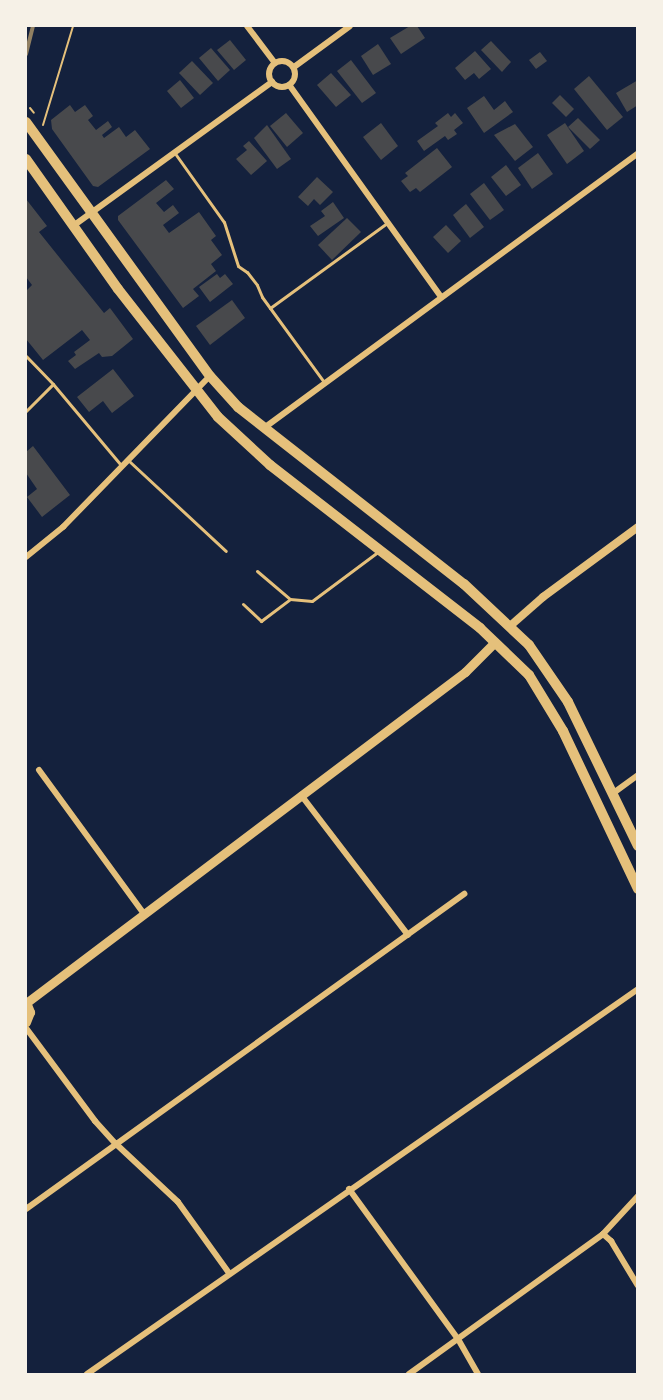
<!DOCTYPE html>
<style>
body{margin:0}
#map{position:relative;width:663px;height:1400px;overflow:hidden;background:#14213d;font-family:"Roboto Serif",serif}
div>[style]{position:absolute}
.building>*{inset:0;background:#48494c}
.path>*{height:2px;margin:-1px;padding:0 1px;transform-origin:1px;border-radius:1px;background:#e5c07b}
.service>*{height:3px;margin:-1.5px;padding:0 1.5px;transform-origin:1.5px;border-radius:1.5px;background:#e5c07b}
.minor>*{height:6px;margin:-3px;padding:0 3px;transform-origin:3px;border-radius:3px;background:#e5c07b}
.minor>.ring{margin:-3px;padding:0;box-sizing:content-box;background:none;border:6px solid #e5c07b;border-radius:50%}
.tertiary>*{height:8px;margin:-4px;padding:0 4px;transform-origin:4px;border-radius:4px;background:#e5c07b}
.secondary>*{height:9px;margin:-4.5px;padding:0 4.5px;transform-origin:4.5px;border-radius:4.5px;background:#e5c07b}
.trunk>*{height:10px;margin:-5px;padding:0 5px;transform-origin:5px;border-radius:5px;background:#e5c07b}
.rail>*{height:4px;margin:-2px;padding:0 2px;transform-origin:2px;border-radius:2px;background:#918062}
span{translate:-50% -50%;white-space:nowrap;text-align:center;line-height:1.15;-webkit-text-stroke:4.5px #f6f1e7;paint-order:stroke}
.frame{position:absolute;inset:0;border:27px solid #f6f1e7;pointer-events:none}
</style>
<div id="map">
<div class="building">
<div style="clip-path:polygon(410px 26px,417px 26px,425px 38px,401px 54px,390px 38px)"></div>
<div style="clip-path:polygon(230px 40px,246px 60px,234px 70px,217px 50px)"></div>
<div style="clip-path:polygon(491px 41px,511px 62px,502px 72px,481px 50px)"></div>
<div style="clip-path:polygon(378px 44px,391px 64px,373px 75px,361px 56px)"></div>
<div style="clip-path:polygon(211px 48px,230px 70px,218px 81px,199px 58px)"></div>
<div style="clip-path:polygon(475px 51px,491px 69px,479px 79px,474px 73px,465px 80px,455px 68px)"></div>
<div style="clip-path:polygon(540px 52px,547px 61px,536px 69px,529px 60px)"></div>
<div style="clip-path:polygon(351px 60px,376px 93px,362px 103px,337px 71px)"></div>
<div style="clip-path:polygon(192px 61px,213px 83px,200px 95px,179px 73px)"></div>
<div style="clip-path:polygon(331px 73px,351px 95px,336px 107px,317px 85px)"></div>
<div style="clip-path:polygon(589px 76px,623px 117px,607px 130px,574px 89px)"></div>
<div style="clip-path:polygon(180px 80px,194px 98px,181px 108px,167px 91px)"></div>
<div style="clip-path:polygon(638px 80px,638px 105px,627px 112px,616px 93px)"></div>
<div style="clip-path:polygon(560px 95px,574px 109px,566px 117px,552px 103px)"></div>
<div style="clip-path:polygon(484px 96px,494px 110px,505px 101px,513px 112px,484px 133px,467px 108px)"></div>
<div style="clip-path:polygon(70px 105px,75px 112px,85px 105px,93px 116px,88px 120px,96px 130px,108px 121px,112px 127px,102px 135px,104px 138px,119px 127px,126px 137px,135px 130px,150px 149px,98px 187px,93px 186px,52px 129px,51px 120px)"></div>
<div style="clip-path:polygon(286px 113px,303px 133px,287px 147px,270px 126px)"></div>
<div style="clip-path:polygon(448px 113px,451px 117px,455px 113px,463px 123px,454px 130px,457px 134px,448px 140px,445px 136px,424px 151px,417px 141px,438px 126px,435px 123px)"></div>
<div style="clip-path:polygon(578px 118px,600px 140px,590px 149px,568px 127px)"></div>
<div style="clip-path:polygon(381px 123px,398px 146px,381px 160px,363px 137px)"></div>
<div style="clip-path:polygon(565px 123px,584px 151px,567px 164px,547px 135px)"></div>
<div style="clip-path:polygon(515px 124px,533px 147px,515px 161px,494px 135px)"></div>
<div style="clip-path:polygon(267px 125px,291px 159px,277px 169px,254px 138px)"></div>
<div style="clip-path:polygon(249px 141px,267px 161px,251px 175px,236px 159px,247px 150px,243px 146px)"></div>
<div style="clip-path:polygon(437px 148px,452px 167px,420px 192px,416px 188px,410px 192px,401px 181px,408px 176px,405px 173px)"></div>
<div style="clip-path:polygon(538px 153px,553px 174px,532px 189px,518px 168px)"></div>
<div style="clip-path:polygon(506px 165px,521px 185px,506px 196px,491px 177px)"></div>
<div style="clip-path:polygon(317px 177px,333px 192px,320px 205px,314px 199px,308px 206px,298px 197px)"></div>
<div style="clip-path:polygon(166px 180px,174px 189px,156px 203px,164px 212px,173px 205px,179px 213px,163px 225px,169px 233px,199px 212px,216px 236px,211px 240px,222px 255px,211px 264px,216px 271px,193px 289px,199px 296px,183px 308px,118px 220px,118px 216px)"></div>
<div style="clip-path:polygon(484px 183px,504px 210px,490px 220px,470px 194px)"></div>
<div style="clip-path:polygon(26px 199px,47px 226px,39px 232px,104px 313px,110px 308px,133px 339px,112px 356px,102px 357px,99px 353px,75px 369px,68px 361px,76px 355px,74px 352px,90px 340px,82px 330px,43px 360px,26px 339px,26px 291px,32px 285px,26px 277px)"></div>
<div style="clip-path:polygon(333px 202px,344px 218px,318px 236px,310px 226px,325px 216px,321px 211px)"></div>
<div style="clip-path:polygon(466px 204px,484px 227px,470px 238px,453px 215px)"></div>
<div style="clip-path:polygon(347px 218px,361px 232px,332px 260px,318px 245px)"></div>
<div style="clip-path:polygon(446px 225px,461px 241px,448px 253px,433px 237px)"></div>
<div style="clip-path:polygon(217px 274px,220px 278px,225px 274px,233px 284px,210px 302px,199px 287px)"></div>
<div style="clip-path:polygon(232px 300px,245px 318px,210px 345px,196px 326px)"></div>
<div style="clip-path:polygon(113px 369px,134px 396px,112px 413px,103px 401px,89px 412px,77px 397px)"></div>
<div style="clip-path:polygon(33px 446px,70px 495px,42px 517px,27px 497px,37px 489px,26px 473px,26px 452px)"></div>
</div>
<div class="path">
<div style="left:30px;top:108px;width:6px;rotate:51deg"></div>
<div style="left:43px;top:125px;width:103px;rotate:-73.1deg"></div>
</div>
<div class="service">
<div style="left:174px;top:152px;width:86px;rotate:54.5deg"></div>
<div style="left:224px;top:222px;width:46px;rotate:72.3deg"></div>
<div style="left:238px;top:266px;width:11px;rotate:34deg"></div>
<div style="left:247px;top:272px;width:16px;rotate:52deg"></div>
<div style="left:257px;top:285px;width:13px;rotate:67deg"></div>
<div style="left:262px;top:297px;width:105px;rotate:53.9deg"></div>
<div style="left:270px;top:308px;width:145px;rotate:-36deg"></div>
<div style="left:26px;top:356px;width:39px;rotate:46deg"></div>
<div style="left:53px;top:384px;width:106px;rotate:50deg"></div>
<div style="left:26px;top:411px;width:38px;rotate:-45deg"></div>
<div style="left:129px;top:461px;width:132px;rotate:42.9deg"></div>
<div style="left:257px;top:571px;width:43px;rotate:40.3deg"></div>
<div style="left:290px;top:599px;width:22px;rotate:5deg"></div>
<div style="left:312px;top:601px;width:84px;rotate:-36.7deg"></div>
<div style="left:243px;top:604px;width:25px;rotate:43deg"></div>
<div style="left:261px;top:621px;width:36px;rotate:-37deg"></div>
</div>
<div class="minor">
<div style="left:247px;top:26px;width:46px;rotate:52.9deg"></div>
<div class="ring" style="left:269px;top:61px;width:20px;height:20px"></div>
<div style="left:294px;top:67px;width:69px;rotate:-36.2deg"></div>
<div style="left:290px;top:86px;width:259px;rotate:54.4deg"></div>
<div style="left:73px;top:226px;width:246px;rotate:-35.9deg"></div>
<div style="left:264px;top:428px;width:464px;rotate:-36.3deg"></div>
<div style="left:26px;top:557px;width:48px;rotate:-39deg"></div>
<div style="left:63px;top:527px;width:211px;rotate:-45.8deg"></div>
<div style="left:39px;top:770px;width:178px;rotate:53.9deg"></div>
<div style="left:612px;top:794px;width:32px;rotate:-36deg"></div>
<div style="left:301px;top:795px;width:176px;rotate:52.6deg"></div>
<div style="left:26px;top:1028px;width:116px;rotate:53.4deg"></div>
<div style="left:95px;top:1121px;width:30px;rotate:48deg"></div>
<div style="left:115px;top:1143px;width:86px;rotate:43.1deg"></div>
<div style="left:178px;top:1202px;width:87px;rotate:54.3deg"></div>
<div style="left:349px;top:1189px;width:185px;rotate:54deg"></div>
<div style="left:458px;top:1339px;width:40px;rotate:60.3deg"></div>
<div style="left:26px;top:1209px;width:540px;rotate:-35.72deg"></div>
<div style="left:603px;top:1234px;width:11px;rotate:41deg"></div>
<div style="left:611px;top:1241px;width:52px;rotate:59deg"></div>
<div style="left:87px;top:1374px;width:672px;rotate:-34.94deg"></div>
<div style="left:409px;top:1374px;width:239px;rotate:-35.8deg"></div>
<div style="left:603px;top:1234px;width:52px;rotate:-47.4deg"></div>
</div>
<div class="tertiary">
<div style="left:510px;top:626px;width:44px;rotate:-41.3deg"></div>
<div style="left:543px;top:597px;width:118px;rotate:-36.4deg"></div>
</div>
<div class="secondary">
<div style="left:26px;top:1002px;width:11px;rotate:68deg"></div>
<div style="left:30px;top:1012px;width:11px;rotate:112deg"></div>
<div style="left:26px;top:1003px;width:550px;rotate:-37.02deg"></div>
<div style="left:465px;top:672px;width:42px;rotate:-45deg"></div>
</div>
<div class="trunk">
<div style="left:26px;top:122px;width:314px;rotate:54.1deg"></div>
<div style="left:210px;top:376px;width:42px;rotate:47.9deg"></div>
<div style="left:238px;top:407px;width:287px;rotate:38.1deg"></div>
<div style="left:464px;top:584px;width:89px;rotate:43.2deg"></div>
<div style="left:529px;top:645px;width:69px;rotate:55.6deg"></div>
<div style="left:568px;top:702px;width:160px;rotate:64.1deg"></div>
<div style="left:26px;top:159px;width:159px;rotate:54.7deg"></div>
<div style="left:118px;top:289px;width:162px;rotate:52deg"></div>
<div style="left:218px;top:417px;width:71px;rotate:42.7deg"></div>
<div style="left:270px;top:465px;width:266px;rotate:37.8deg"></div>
<div style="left:480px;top:628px;width:68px;rotate:43.8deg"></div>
<div style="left:529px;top:675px;width:66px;rotate:58.7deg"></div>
<div style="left:563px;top:731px;width:175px;rotate:64.6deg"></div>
</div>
<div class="rail">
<div style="left:26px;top:54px;width:29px;rotate:-76deg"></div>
</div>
<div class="frame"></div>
</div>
